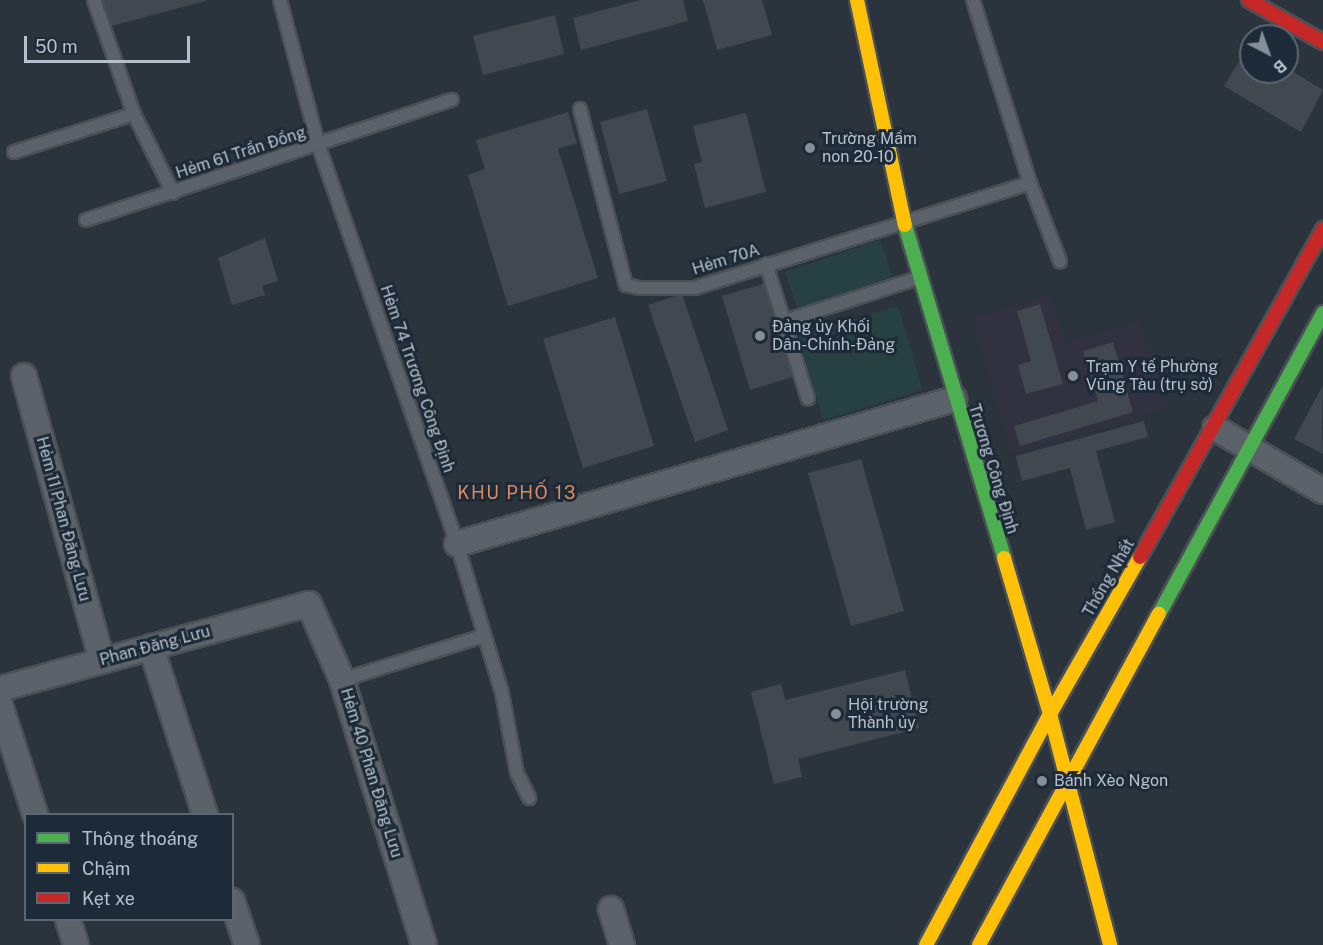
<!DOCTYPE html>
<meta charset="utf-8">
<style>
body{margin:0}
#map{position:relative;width:1323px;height:945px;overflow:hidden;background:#2b343c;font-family:"Public Sans",sans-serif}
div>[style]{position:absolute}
.medical>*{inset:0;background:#313142}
.green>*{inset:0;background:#274143}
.building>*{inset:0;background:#41484f}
.roads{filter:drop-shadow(2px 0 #4a5056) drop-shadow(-2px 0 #4a5056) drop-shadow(0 2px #4a5056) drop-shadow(0 -2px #4a5056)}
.lane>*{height:12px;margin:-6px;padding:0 6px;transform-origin:6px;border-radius:6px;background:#5c6269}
.street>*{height:24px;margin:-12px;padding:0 12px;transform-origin:12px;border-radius:12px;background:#5c6269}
.fast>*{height:14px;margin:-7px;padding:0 7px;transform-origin:7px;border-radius:7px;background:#4caf50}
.slow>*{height:14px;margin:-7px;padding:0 7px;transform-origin:7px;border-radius:7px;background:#ffc107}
.jam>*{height:14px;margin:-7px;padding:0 7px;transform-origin:7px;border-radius:7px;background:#c62828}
.dots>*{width:16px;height:16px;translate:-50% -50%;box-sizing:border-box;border:3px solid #1d2a38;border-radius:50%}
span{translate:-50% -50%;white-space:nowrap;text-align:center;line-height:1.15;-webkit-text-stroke:6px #1d2a38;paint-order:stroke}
.poi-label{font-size:16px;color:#b6c0cc}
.left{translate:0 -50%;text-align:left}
.street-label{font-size:16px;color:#b6c0cc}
.neighbourhood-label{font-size:18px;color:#dd8c60;letter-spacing:1.5px}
.legend{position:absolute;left:24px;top:813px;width:210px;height:108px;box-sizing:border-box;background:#1d2a38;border:2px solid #5a6673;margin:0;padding:8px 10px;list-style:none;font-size:18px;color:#b6c0cc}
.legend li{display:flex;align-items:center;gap:12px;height:30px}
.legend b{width:30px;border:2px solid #5a6673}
.north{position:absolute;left:1239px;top:24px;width:60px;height:60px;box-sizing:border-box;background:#1d2a38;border:2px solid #5a6673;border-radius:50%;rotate:139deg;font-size:16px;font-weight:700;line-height:24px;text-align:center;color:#b6c0cc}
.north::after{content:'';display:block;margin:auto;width:21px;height:27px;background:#858f9a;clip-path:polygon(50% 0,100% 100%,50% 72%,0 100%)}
.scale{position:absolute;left:24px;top:36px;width:166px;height:27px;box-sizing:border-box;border:3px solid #b6c0cc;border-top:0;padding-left:8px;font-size:18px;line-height:21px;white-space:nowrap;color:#b6c0cc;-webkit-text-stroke:4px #1d2a38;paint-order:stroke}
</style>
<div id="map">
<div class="medical">
<div style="clip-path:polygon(1050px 295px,1065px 343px,1140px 321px,1166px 408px,1012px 454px,973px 318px)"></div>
</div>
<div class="green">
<div style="clip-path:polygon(880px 240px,898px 293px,803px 325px,785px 272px)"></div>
<div style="clip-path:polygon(898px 306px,923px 390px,823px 420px,799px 336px)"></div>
</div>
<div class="building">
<div style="clip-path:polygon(101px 0,205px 0,205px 1px,108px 27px)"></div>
<div style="clip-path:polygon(640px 0,683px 0,688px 21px,581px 50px,573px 18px)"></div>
<div style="clip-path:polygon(703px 0,762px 0,772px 35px,717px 50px)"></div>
<div style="clip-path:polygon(555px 15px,564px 54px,483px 75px,473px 36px)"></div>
<div style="clip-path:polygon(1249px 45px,1251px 72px,1287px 72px,1287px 68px,1323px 90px,1301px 132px,1224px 86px)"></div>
<div style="clip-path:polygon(647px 109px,667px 181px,619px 194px,600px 122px)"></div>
<div style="clip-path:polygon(568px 112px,577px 143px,558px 149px,598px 278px,508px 306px,468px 175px,485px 169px,476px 140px)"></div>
<div style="clip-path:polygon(746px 113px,766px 192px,705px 208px,694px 164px,702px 162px,693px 126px)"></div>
<div style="clip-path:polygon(265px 238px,278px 281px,262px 286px,265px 295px,232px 305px,218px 258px)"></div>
<div style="clip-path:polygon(770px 282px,799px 375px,750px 390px,722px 296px)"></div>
<div style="clip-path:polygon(682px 294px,728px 430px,695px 442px,648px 305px)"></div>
<div style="clip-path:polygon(1040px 304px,1063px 384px,1026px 394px,1018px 365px,1031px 361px,1017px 311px)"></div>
<div style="clip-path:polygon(615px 317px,654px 446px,583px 468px,543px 339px)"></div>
<div style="clip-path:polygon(1113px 342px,1133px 412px,1020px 446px,1014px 426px,1098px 401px,1083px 351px)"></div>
<div style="clip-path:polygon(1323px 385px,1322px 429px,1323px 454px,1294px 439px)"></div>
<div style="clip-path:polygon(1144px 421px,1148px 437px,1096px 451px,1115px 522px,1086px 530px,1070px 468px,1022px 481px,1016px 456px)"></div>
<div style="clip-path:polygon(861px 459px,904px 611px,851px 626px,808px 473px)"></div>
<div style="clip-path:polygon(905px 670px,919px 728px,798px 759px,802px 777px,774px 784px,751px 692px,781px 684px,785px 700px)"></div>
</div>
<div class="roads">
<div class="lane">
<div style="left:94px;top:0;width:121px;rotate:70.7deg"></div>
<div style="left:134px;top:114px;width:88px;rotate:63.7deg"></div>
<div style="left:280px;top:0;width:149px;rotate:75.2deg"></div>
<div style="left:318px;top:144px;width:423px;rotate:70.8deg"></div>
<div style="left:457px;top:544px;width:156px;rotate:73.2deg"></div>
<div style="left:502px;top:693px;width:81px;rotate:79.4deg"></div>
<div style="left:517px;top:773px;width:28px;rotate:64deg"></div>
<div style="left:973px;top:0;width:192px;rotate:72.7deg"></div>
<div style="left:1030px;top:183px;width:84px;rotate:69deg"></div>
<div style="left:580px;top:109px;width:182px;rotate:75.4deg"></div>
<div style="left:626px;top:285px;width:13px;rotate:13deg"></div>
<div style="left:639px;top:288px;width:56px"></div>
<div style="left:695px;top:288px;width:351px;rotate:-17.4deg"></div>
<div style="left:14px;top:152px;width:126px;rotate:-17.6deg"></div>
<div style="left:86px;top:220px;width:385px;rotate:-18.2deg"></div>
<div style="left:766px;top:264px;width:141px;rotate:72.7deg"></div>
<div style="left:785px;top:321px;width:140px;rotate:-17.9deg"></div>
<div style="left:342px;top:680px;width:148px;rotate:-17.3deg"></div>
</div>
<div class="street">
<div style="left:24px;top:376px;width:295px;rotate:74.7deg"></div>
<div style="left:1215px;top:428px;width:125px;rotate:30.3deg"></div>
<div style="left:457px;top:544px;width:518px;rotate:-16.26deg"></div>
<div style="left:151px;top:647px;width:176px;rotate:72.1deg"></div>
<div style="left:0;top:689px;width:320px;rotate:-15.4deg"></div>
<div style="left:309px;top:604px;width:83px;rotate:66.5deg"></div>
<div style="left:342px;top:680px;width:277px;rotate:72.8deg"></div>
<div style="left:0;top:705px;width:114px;rotate:72.2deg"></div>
<div style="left:232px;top:901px;width:46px;rotate:71.2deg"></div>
<div style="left:611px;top:909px;width:38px;rotate:73deg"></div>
<div style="left:68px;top:920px;width:26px;rotate:72deg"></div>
</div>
<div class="fast">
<div style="left:905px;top:225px;width:347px;rotate:73.4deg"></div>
<div style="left:1159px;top:614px;width:343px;rotate:-61.4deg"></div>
</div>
<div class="slow">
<div style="left:857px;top:0;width:230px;rotate:78deg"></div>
<div style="left:1004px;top:558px;width:163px;rotate:73.6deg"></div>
<div style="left:1050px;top:714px;width:239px;rotate:75.4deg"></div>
<div style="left:926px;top:945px;width:262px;rotate:-61.8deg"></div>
<div style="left:1050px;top:714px;width:181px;rotate:-60.2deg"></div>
<div style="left:979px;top:945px;width:377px;rotate:-61.5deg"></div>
</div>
<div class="jam">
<div style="left:1249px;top:0;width:85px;rotate:29.6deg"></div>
<div style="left:1140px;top:557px;width:376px;rotate:-60.8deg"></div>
</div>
</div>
<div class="dots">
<div style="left:810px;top:148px;background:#858f9a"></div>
<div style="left:760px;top:336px;background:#858f9a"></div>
<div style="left:1073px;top:376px;background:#858f9a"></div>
<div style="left:836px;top:714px;background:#858f9a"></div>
<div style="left:1042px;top:781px;background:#858f9a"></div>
</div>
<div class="poi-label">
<span class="left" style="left:822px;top:148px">Trường Mầm<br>non 20-10</span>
<span class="left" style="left:772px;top:336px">Đảng ủy Khối<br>Dân-Chính-Đảng</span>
<span class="left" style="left:1086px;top:376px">Trạm Y tế Phường<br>Vũng Tàu (trụ sở)</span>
<span class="left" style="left:848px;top:714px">Hội trường<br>Thành ủy</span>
<span class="left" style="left:1054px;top:781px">Bánh Xèo Ngon</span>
</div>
<div class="street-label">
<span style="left:241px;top:153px;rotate:-18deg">Hẻm 61 Trần Đồng</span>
<span style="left:726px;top:260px;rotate:-17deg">Hẻm 70A</span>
<span style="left:417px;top:379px;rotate:71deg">Hẻm 74 Trương Công Định</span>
<span style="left:993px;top:469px;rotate:73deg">Trương Công Định</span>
<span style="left:63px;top:519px;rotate:75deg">Hẻm 11 Phan Đăng Lưu</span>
<span style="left:1109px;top:578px;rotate:-60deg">Thống Nhất</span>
<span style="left:155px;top:646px;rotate:-15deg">Phan Đăng Lưu</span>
<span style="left:371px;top:773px;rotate:73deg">Hẻm 40 Phan Đăng Lưu</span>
</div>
<div class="neighbourhood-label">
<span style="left:517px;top:493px">KHU PHỐ 13</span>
</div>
<ul class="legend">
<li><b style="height:8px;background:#4caf50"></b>Thông thoáng</li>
<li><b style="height:8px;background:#ffc107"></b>Chậm</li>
<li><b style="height:8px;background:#c62828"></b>Kẹt xe</li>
</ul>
<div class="north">B</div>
<div class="scale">50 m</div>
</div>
